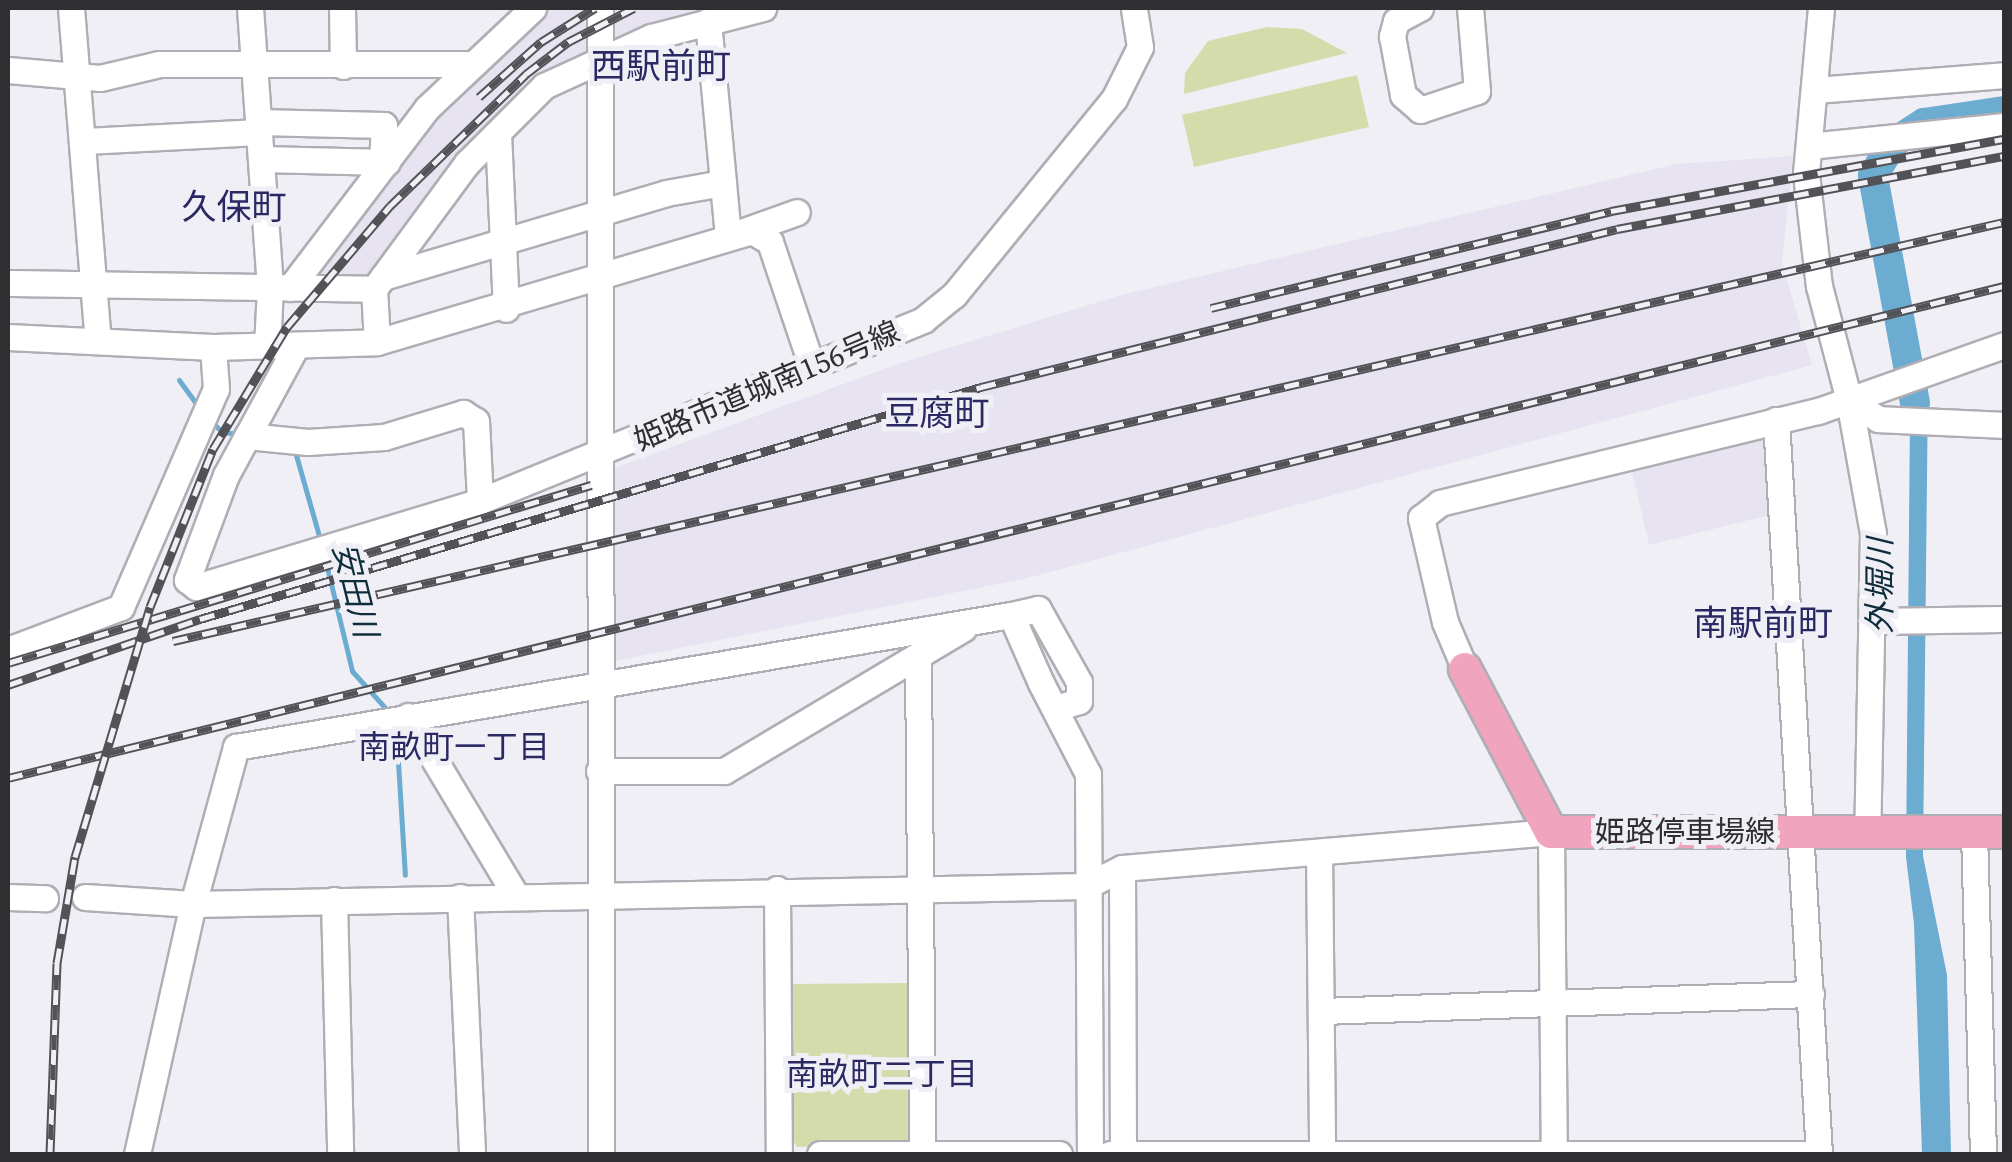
<!DOCTYPE html>
<meta charset="utf-8">
<style>
body{margin:0}
#map{position:relative;width:2012px;height:1162px;overflow:hidden;background:#f1eff6;font-family:"Source Serif 4","Noto Sans JP",serif}
div>[style]{position:absolute}
.built>*{inset:0;background:#e8e3f1}
.green>*{inset:0;background:#d4dcab}
.water>*{inset:0;background:#6cacd0}
.stream>*{height:5px;margin:-2.5px;padding:0 2.5px;transform-origin:2.5px;border-radius:2.5px;background:#6cacd0}
.river>*{height:30px;margin:-15px;padding:0 15px;transform-origin:15px;border-radius:15px;background:#6cacd0}
.roads{filter:drop-shadow(2px 0 #b0aeb5) drop-shadow(-2px 0 #b0aeb5) drop-shadow(0 2px #b0aeb5) drop-shadow(0 -2px #b0aeb5)}
.minor>*{height:25px;margin:-12.5px;padding:0 12.5px;transform-origin:12.5px;border-radius:12.5px;background:#fff}
.major>*{height:32px;margin:-16px;padding:0 16px;transform-origin:16px;border-radius:16px;background:#f1a4be}
.rail>*{height:9px;margin-top:-4.5px;transform-origin:0;background:repeating-linear-gradient(90deg,#f1eff6 0 15px,#535256 0 30px);box-sizing:border-box;border-block:2px solid #535256}
span{translate:-50% -50%;white-space:nowrap;text-align:center;line-height:1.15;-webkit-text-stroke:10px #f1eff6;paint-order:stroke}
.street-label{font-size:30px;color:#2f2e31}
.water-label{font-size:32px;color:#0f2d3d;font-style:italic}
.neighbourhood-label{font-size:32px;color:#2b2963}
.quarter-label{font-size:35px;color:#2b2963}
.frame{position:absolute;inset:0;border:10px solid #2f2e31;pointer-events:none}
</style>
<div id="map">
<div class="built">
<div style="clip-path:polygon(545px 8px,724px 8px,610px 41px,552px 73px,372px 284px,311px 281px,438px 107px)"></div>
<div style="clip-path:polygon(1793px 156px,1782px 263px,1812px 365px,1028px 578px,615px 661px,609px 470px,903px 362px,1121px 295px,1676px 164px)"></div>
<div style="clip-path:polygon(1757px 436px,1765px 443px,1770px 515px,1649px 545px,1631px 467px)"></div>
</div>
<div class="green">
<div style="clip-path:polygon(1267px 27px,1302px 29px,1347px 53px,1184px 94px,1185px 73px,1208px 41px)"></div>
<div style="clip-path:polygon(1357px 75px,1369px 127px,1194px 167px,1182px 115px)"></div>
<div style="clip-path:polygon(910px 983px,911px 1138px,904px 1144px,797px 1147px,791px 1137px,789px 984px)"></div>
</div>
<div class="water">
<div style="clip-path:polygon(1928px 383px,1923px 856px,1947px 975px,1951px 1154px,1922px 1154px,1914px 924px,1906px 857px,1910px 416px,1902px 391px)"></div>
</div>
<div class="stream">
<div style="left:179px;top:380px;width:34px;rotate:54deg"></div>
<div style="left:210px;top:420px;width:17px;rotate:45deg"></div>
<div style="left:222px;top:432px;width:17px;rotate:7deg"></div>
<div style="left:294px;top:448px;width:99px;rotate:74.1deg"></div>
<div style="left:325px;top:559px;width:115px;rotate:76.4deg"></div>
<div style="left:352px;top:671px;width:54px;rotate:48deg"></div>
<div style="left:396px;top:729px;width:146px;rotate:86.5deg"></div>
</div>
<div class="river">
<div style="left:1915px;top:403px;width:231px;rotate:-100.5deg"></div>
<div style="left:1873px;top:176px;width:39px;rotate:-59deg"></div>
<div style="left:1893px;top:143px;width:37px;rotate:-33deg"></div>
<div style="left:1924px;top:123px;width:81px;rotate:-8.5deg"></div>
</div>
<div class="roads">
<div class="minor">
<div style="left:71px;top:8px;width:333px;rotate:85.4deg"></div>
<div style="left:250px;top:8px;width:281px;rotate:85.9deg"></div>
<div style="left:270px;top:288px;width:59px;rotate:92.9deg"></div>
<div style="left:342px;top:8px;width:58px;rotate:89deg"></div>
<div style="left:600px;top:8px;width:1146px;rotate:89.95deg"></div>
<div style="left:1420px;top:8px;width:27px;rotate:152deg"></div>
<div style="left:1396px;top:21px;width:16px;rotate:105deg"></div>
<div style="left:1392px;top:36px;width:60px;rotate:79.4deg"></div>
<div style="left:1403px;top:95px;width:23px;rotate:41deg"></div>
<div style="left:1420px;top:110px;width:60px;rotate:-18.4deg"></div>
<div style="left:1477px;top:91px;width:83px;rotate:-94.8deg"></div>
<div style="left:1821px;top:8px;width:167px;rotate:95.2deg"></div>
<div style="left:1806px;top:174px;width:113px;rotate:83.4deg"></div>
<div style="left:1819px;top:286px;width:118px;rotate:75.3deg"></div>
<div style="left:1849px;top:400px;width:136px;rotate:79.8deg"></div>
<div style="left:1873px;top:534px;width:299px;rotate:91.1deg"></div>
<div style="left:708px;top:21px;width:215px;rotate:84.7deg"></div>
<div style="left:8px;top:70px;width:92px;rotate:5deg"></div>
<div style="left:100px;top:78px;width:61px;rotate:-13.3deg"></div>
<div style="left:159px;top:64px;width:313px"></div>
<div style="left:1815px;top:90px;width:190px;rotate:-4.5deg"></div>
<div style="left:258px;top:122px;width:126px;rotate:1.4deg"></div>
<div style="left:384px;top:125px;width:37px;rotate:93deg"></div>
<div style="left:498px;top:133px;width:176px;rotate:87.4deg"></div>
<div style="left:85px;top:141px;width:174px;rotate:-3deg"></div>
<div style="left:1809px;top:146px;width:196px;rotate:-5.9deg"></div>
<div style="left:261px;top:159px;width:126px;rotate:1.4deg"></div>
<div style="left:744px;top:231px;width:56px;rotate:-19.7deg"></div>
<div style="left:383px;top:277px;width:295px;rotate:-16.5deg"></div>
<div style="left:666px;top:193px;width:58px;rotate:-10deg"></div>
<div style="left:8px;top:283px;width:366px;rotate:0.9deg"></div>
<div style="left:290px;top:288px;width:226px;rotate:-52.7deg"></div>
<div style="left:427px;top:108px;width:146px;rotate:-43.3deg"></div>
<div style="left:8px;top:337px;width:205px;rotate:2.8deg"></div>
<div style="left:213px;top:347px;width:164px;rotate:-1.7deg"></div>
<div style="left:377px;top:342px;width:391px;rotate:-16.5deg"></div>
<div style="left:752px;top:231px;width:21px;rotate:31deg"></div>
<div style="left:770px;top:242px;width:129px;rotate:71.4deg"></div>
<div style="left:377px;top:342px;width:53px;rotate:-93.2deg"></div>
<div style="left:374px;top:289px;width:157px;rotate:-53.6deg"></div>
<div style="left:467px;top:163px;width:109px;rotate:-45deg"></div>
<div style="left:544px;top:86px;width:118px;rotate:-24.6deg"></div>
<div style="left:651px;top:37px;width:116px;rotate:-14.5deg"></div>
<div style="left:295px;top:348px;width:145px;rotate:118.5deg"></div>
<div style="left:226px;top:475px;width:112px;rotate:110.4deg"></div>
<div style="left:187px;top:580px;width:11px;rotate:38deg"></div>
<div style="left:196px;top:587px;width:297px;rotate:-16.8deg"></div>
<div style="left:480px;top:501px;width:479px;rotate:-22.2deg"></div>
<div style="left:923px;top:320px;width:40px;rotate:-39deg"></div>
<div style="left:954px;top:295px;width:253px;rotate:-50.8deg"></div>
<div style="left:1114px;top:99px;width:58px;rotate:-63.4deg"></div>
<div style="left:1140px;top:47px;width:39px;rotate:-99deg"></div>
<div style="left:1849px;top:400px;width:35px;rotate:33deg"></div>
<div style="left:1878px;top:419px;width:126px;rotate:2.7deg"></div>
<div style="left:1776px;top:420px;width:735px;rotate:86.65deg"></div>
<div style="left:247px;top:436px;width:61px;rotate:5.6deg"></div>
<div style="left:308px;top:442px;width:76px;rotate:-3.8deg"></div>
<div style="left:384px;top:437px;width:83px;rotate:-16.9deg"></div>
<div style="left:463px;top:413px;width:15px;rotate:32deg"></div>
<div style="left:476px;top:421px;width:80px;rotate:87.1deg"></div>
<div style="left:1875px;top:621px;width:129px;rotate:-0.9deg"></div>
<div style="left:8px;top:650px;width:121px;rotate:-20.8deg"></div>
<div style="left:121px;top:607px;width:238px;rotate:-66.5deg"></div>
<div style="left:216px;top:389px;width:42px;rotate:-94.1deg"></div>
<div style="left:918px;top:660px;width:493px;rotate:89.5deg"></div>
<div style="left:1465px;top:669px;width:51px;rotate:-113.1deg"></div>
<div style="left:1445px;top:622px;width:107px;rotate:-103deg"></div>
<div style="left:1421px;top:518px;width:24px;rotate:-38deg"></div>
<div style="left:1440px;top:503px;width:389px;rotate:-13.7deg"></div>
<div style="left:1818px;top:411px;width:197px;rotate:-19.5deg"></div>
<div style="left:1056px;top:708px;width:24px;rotate:-17deg"></div>
<div style="left:1079px;top:701px;width:19px;rotate:-90deg"></div>
<div style="left:1079px;top:682px;width:84px;rotate:-119.3deg"></div>
<div style="left:1038px;top:609px;width:28px;rotate:167deg"></div>
<div style="left:1011px;top:615px;width:74px;rotate:66.2deg"></div>
<div style="left:1041px;top:683px;width:102px;rotate:62.7deg"></div>
<div style="left:1088px;top:774px;width:380px;rotate:89.7deg"></div>
<div style="left:408px;top:716px;width:210px;rotate:59deg"></div>
<div style="left:599px;top:771px;width:125px"></div>
<div style="left:724px;top:771px;width:279px;rotate:-30.8deg"></div>
<div style="left:1974px;top:832px;width:322px;rotate:88.4deg"></div>
<div style="left:1319px;top:852px;width:299px;rotate:89.4deg"></div>
<div style="left:1122px;top:868px;width:286px;rotate:89.8deg"></div>
<div style="left:777px;top:889px;width:265px;rotate:89.6deg"></div>
<div style="left:8px;top:897px;width:37px;rotate:2deg"></div>
<div style="left:85px;top:897px;width:108px;rotate:3.7deg"></div>
<div style="left:193px;top:904px;width:893px;rotate:-1.15deg"></div>
<div style="left:1086px;top:886px;width:40px;rotate:-26.6deg"></div>
<div style="left:1122px;top:868px;width:431px;rotate:-4.8deg"></div>
<div style="left:1551px;top:832px;width:322px;rotate:89.5deg"></div>
<div style="left:460px;top:897px;width:257px;rotate:87.3deg"></div>
<div style="left:334px;top:900px;width:254px;rotate:88.6deg"></div>
<div style="left:1322px;top:1011px;width:489px;rotate:-2deg"></div>
<div style="left:137px;top:1154px;width:256px;rotate:-77.4deg"></div>
<div style="left:193px;top:904px;width:163px;rotate:-74.7deg"></div>
<div style="left:236px;top:747px;width:786px;rotate:-9.67deg"></div>
<div style="left:820px;top:1154px;width:239px"></div>
<div style="left:1110px;top:1154px;width:693px"></div>
</div>
<div class="major">
<div style="left:1465px;top:669px;width:184px;rotate:62.2deg"></div>
<div style="left:1551px;top:832px;width:453px"></div>
</div>
</div>
<div class="rail">
<div style="left:479px;top:97px;width:83px;rotate:-41.6deg"></div>
<div style="left:541px;top:42px;width:64px;rotate:-32.2deg"></div>
<div style="left:1211px;top:308px;width:412px;rotate:-13.6deg"></div>
<div style="left:1611px;top:211px;width:400px;rotate:-10.4deg"></div>
<div style="left:173px;top:641px;width:1878px;rotate:-12.89deg"></div>
<div style="left:8px;top:663px;width:610px;rotate:-16.98deg"></div>
<div style="left:8px;top:685px;width:203px;rotate:-19deg"></div>
<div style="left:200px;top:619px;width:815px;rotate:-16.54deg"></div>
<div style="left:981px;top:387px;width:655px;rotate:-13.95deg"></div>
<div style="left:1617px;top:229px;width:394px;rotate:-10.7deg"></div>
<div style="left:8px;top:778px;width:2056px;rotate:-13.85deg"></div>
<div style="left:50px;top:1154px;width:191px;rotate:-87.9deg"></div>
<div style="left:57px;top:963px;width:108px;rotate:-80.4deg"></div>
<div style="left:75px;top:857px;width:261px;rotate:-73.3deg"></div>
<div style="left:150px;top:607px;width:170px;rotate:-68.3deg"></div>
<div style="left:213px;top:449px;width:143px;rotate:-58.8deg"></div>
<div style="left:287px;top:327px;width:159px;rotate:-49.6deg"></div>
<div style="left:390px;top:206px;width:190px;rotate:-44.1deg"></div>
<div style="left:526px;top:74px;width:53px;rotate:-37.3deg"></div>
<div style="left:568px;top:42px;width:74px;rotate:-27.3deg"></div>
</div>
<div class="street-label">
<span style="left:767px;top:386px;rotate:-23deg">姫路市道城南156号線</span>
<span style="left:1685px;top:832px">姫路停車場線</span>
</div>
<div class="water-label">
<span style="left:1880px;top:586px;rotate:-90deg">外堀川</span>
<span style="left:355px;top:590px;rotate:76deg">安田川</span>
</div>
<div class="neighbourhood-label">
<span style="left:454px;top:747px">南畝町一丁目</span>
<span style="left:882px;top:1074px">南畝町二丁目</span>
</div>
<div class="quarter-label">
<span style="left:661px;top:66px">西駅前町</span>
<span style="left:234px;top:207px">久保町</span>
<span style="left:937px;top:413px">豆腐町</span>
<span style="left:1763px;top:623px">南駅前町</span>
</div>
<div class="frame"></div>
</div>
